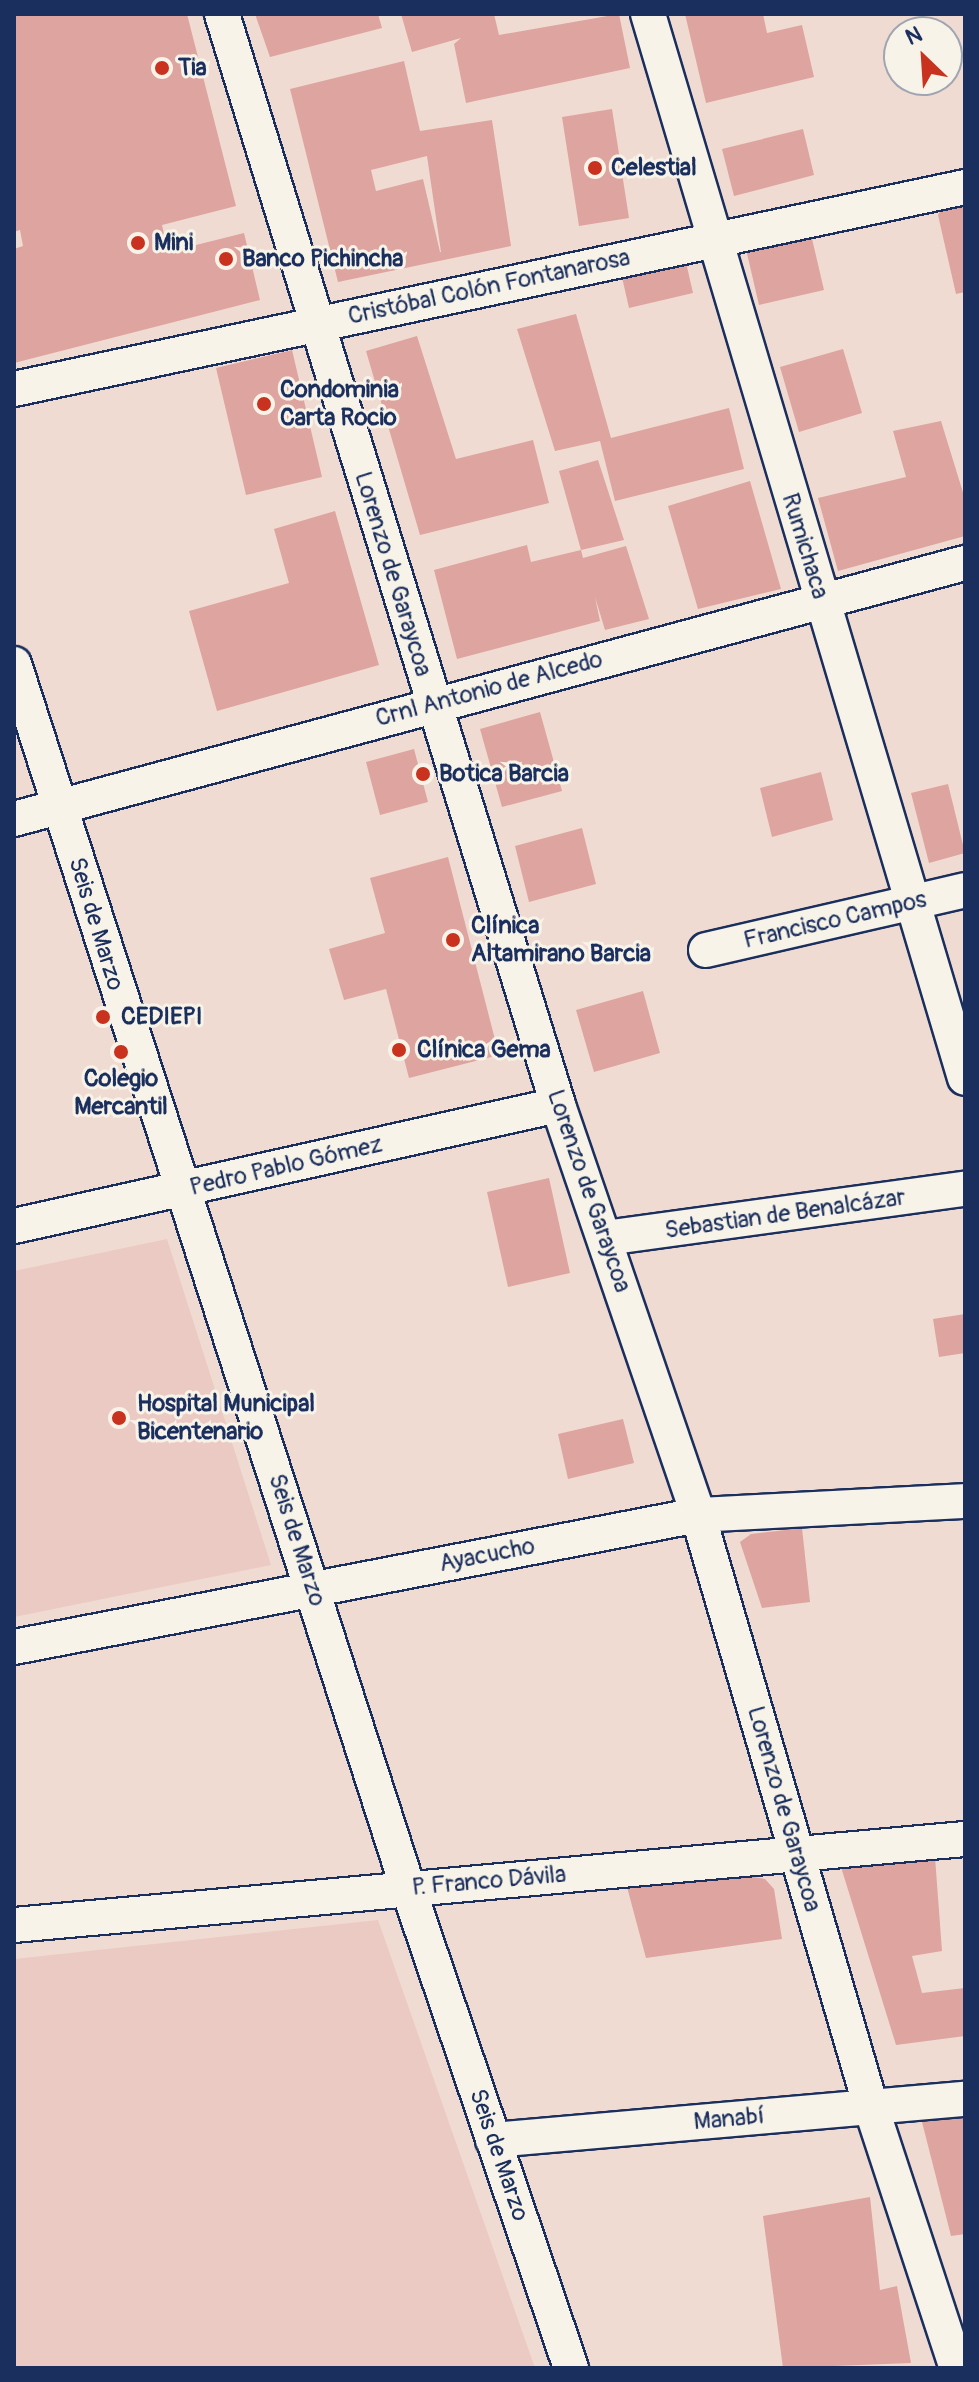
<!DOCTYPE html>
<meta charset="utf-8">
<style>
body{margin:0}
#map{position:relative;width:979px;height:2382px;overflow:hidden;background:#f0dbd2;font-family:Pangolin,sans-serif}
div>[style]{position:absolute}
.built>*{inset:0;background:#ebcac3}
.building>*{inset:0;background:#dea49f}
.roads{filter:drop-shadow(2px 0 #1b2f5e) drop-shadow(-2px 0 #1b2f5e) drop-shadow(0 2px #1b2f5e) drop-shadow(0 -2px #1b2f5e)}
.minor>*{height:34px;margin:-17px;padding:0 17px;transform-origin:17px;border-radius:17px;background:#f7f3e8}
.dots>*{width:22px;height:22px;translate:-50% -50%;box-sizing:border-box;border:4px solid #f7f3e8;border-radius:50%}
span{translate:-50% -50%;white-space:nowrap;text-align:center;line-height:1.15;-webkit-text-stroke:6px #f7f3e8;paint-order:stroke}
.poi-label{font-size:24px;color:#1b2f5e;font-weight:700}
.left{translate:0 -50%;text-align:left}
.street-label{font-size:24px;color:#1b2f5e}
.frame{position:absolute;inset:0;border:16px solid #1b2f5e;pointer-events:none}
.north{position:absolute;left:883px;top:16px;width:80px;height:80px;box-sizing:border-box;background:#f7f3e8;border:2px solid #9fa5b1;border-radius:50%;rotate:335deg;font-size:22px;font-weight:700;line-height:32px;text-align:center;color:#1b2f5e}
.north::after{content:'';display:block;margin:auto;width:28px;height:36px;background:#c8321e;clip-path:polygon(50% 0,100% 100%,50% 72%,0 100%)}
</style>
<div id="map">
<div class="built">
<div style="clip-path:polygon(167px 1239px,271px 1565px,14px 1617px,14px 1271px)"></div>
<div style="clip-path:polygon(378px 1920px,535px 2368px,14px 2368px,14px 1959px)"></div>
</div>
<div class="building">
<div style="clip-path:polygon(14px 14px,187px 14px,236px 206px,162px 225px,168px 252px,244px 233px,260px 300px,14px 363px,14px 249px,23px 246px,20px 230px,14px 232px)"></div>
<div style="clip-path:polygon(255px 14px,378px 14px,382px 28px,270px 57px)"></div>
<div style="clip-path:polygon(401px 14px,494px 14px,499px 35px,619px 14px,630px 68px,466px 103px,454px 44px,461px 38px,412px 52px)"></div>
<div style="clip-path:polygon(685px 14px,763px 14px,767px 33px,802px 25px,814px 77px,706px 103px)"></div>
<div style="clip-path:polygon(evenodd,404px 61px,420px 131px,492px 120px,511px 246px,338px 282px,290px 89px,404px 61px,427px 156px,441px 252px,440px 252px,423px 179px,376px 191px,371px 170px,427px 156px)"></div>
<div style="clip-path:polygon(612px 109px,629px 218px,579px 226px,562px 117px)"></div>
<div style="clip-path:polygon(803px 129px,814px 175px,734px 196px,722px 149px)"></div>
<div style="clip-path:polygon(957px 202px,965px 209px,965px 292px,956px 294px,938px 215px,943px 206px)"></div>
<div style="clip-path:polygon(810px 230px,824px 290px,759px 305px,745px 245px)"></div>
<div style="clip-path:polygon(685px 258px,693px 293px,629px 308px,621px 273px)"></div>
<div style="clip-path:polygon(576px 314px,611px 438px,729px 408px,744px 469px,615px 501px,600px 441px,555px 451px,517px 329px)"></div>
<div style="clip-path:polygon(417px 336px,456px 459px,533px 440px,549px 503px,420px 535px,366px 351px)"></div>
<div style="clip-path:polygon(843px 349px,862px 413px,799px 432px,780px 367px)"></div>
<div style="clip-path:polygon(292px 350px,322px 477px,246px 495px,216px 368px)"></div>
<div style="clip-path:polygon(941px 421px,965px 499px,965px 536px,838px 571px,818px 498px,906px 477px,893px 431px)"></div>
<div style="clip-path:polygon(598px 460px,624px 540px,581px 550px,559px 471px)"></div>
<div style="clip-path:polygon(750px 481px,781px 589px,698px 609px,668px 506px)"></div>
<div style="clip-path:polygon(335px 511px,379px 665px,217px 711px,189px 611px,289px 583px,274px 529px)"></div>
<div style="clip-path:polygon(527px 545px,531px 562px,581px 550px,583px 558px,626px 546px,649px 619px,605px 630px,595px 597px,600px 621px,457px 659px,434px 570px)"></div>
<div style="clip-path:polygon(540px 712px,562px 791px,502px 807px,480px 729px)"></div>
<div style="clip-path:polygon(414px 749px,428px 802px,380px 815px,366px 762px)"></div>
<div style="clip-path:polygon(821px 772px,833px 820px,772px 837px,760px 788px)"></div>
<div style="clip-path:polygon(948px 784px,965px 853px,929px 863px,911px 793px)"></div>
<div style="clip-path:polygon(582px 828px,596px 884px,529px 902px,515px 846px)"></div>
<div style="clip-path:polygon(448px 857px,499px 1055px,409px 1078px,386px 989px,344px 1000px,329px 949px,385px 933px,370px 878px)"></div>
<div style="clip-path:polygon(643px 991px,660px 1053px,594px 1072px,576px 1010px)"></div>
<div style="clip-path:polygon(549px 1178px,570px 1273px,508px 1287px,487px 1192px)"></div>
<div style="clip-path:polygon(965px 1314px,965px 1353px,939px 1357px,933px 1319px)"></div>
<div style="clip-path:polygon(623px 1419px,634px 1463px,568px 1479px,558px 1434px)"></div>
<div style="clip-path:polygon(802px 1528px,810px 1602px,762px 1608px,740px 1542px,751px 1534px)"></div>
<div style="clip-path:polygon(935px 1857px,942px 1951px,912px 1956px,922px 1993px,965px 1988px,965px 2036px,896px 2045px,841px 1867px)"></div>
<div style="clip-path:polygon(742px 1875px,765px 1879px,774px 1889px,782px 1939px,646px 1958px,627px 1887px)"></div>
<div style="clip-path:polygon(965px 2112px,965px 2234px,951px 2236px,922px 2122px)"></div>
<div style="clip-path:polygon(870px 2197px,880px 2290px,897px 2286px,911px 2363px,783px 2368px,763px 2216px)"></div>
</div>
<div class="roads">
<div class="minor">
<div style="left:222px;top:14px;width:1142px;rotate:72.88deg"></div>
<div style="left:558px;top:1105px;width:433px;rotate:71.1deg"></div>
<div style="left:698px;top:1515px;width:617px;rotate:73.71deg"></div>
<div style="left:871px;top:2107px;width:275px;rotate:71.8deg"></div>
<div style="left:648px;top:14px;width:1110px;rotate:73.41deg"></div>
<div style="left:14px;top:389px;width:972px;rotate:-11.99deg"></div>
<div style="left:14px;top:664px;width:1286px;rotate:72.16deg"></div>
<div style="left:408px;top:1888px;width:507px;rotate:71.24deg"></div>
<div style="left:14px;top:819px;width:985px;rotate:-15.07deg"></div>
<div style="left:706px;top:950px;width:266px;rotate:-13deg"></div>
<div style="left:14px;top:1226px;width:557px;rotate:-12.54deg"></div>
<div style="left:605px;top:1238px;width:363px;rotate:-7.8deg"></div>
<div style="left:14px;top:1647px;width:697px;rotate:-10.92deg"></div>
<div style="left:698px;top:1515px;width:267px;rotate:-3deg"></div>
<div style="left:14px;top:1925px;width:955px;rotate:-5.17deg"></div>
<div style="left:493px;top:2140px;width:474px;rotate:-5deg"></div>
</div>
</div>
<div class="dots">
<div style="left:162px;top:68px;background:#c8321e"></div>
<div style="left:595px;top:168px;background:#c8321e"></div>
<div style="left:138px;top:243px;background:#c8321e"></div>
<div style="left:226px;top:259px;background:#c8321e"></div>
<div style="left:264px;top:404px;background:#c8321e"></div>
<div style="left:423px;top:774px;background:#c8321e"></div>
<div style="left:453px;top:940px;background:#c8321e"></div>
<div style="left:103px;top:1017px;background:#c8321e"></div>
<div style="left:399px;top:1050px;background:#c8321e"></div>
<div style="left:121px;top:1052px;background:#c8321e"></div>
<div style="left:119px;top:1418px;background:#c8321e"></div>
</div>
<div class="poi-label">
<span class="left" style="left:178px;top:68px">Tia</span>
<span class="left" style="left:611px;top:168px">Celestial</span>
<span class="left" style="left:154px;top:243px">Mini</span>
<span class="left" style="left:242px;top:259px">Banco Pichincha</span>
<span class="left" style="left:280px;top:404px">Condominia<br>Carta Rocio</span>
<span class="left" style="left:439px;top:774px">Botica Barcia</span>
<span class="left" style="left:471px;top:940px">Clínica<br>Altamirano Barcia</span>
<span class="left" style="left:121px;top:1017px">CEDIEPI</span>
<span class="left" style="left:417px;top:1050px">Clínica Gema</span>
<span style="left:121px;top:1093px">Colegio<br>Mercantil</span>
<span class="left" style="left:137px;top:1418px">Hospital Municipal<br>Bicentenario</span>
</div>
<div class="street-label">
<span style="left:489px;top:287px;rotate:-12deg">Cristóbal Colón Fontanarosa</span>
<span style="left:805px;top:546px;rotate:73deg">Rumichaca</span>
<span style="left:393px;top:574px;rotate:73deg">Lorenzo de Garaycoa</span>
<span style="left:489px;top:689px;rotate:-15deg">Crnl Antonio de Alcedo</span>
<span style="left:835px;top:920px;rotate:-13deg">Francisco Campos</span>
<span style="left:96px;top:924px;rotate:73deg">Seis de Marzo</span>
<span style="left:286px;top:1166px;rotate:-13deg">Pedro Pablo Gómez</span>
<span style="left:589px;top:1191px;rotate:71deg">Lorenzo de Garaycoa</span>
<span style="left:785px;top:1214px;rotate:-8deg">Sebastian de Benalcázar</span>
<span style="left:297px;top:1540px;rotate:72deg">Seis de Marzo</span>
<span style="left:487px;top:1555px;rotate:-11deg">Ayacucho</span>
<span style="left:784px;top:1809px;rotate:74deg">Lorenzo de Garaycoa</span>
<span style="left:489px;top:1881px;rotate:-5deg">P. Franco Dávila</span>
<span style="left:729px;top:2119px;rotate:-5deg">Manabí</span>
<span style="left:499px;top:2155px;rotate:71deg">Seis de Marzo</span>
</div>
<div class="frame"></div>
<div class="north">N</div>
</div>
